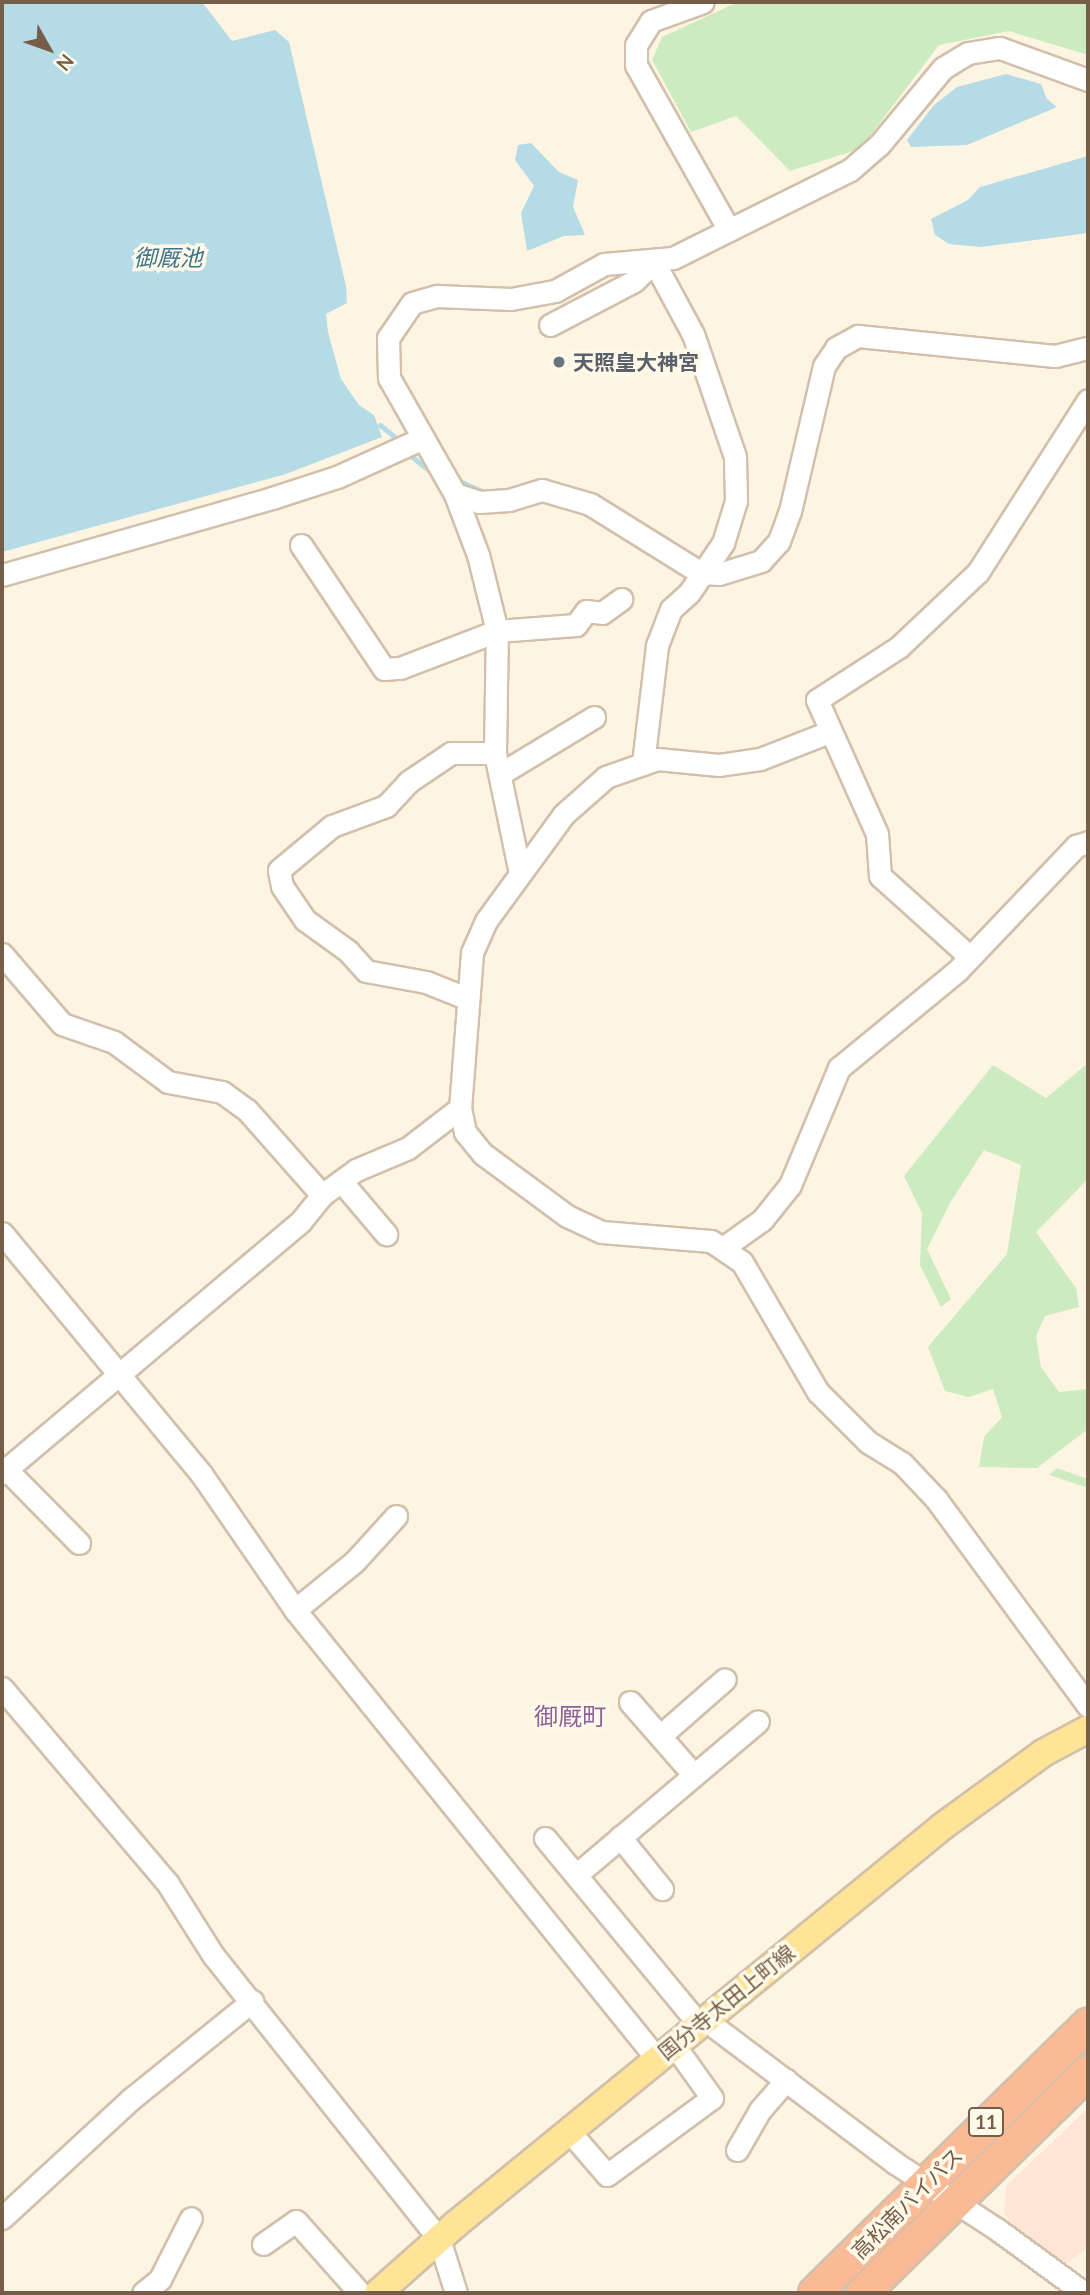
<!DOCTYPE html>
<meta charset="utf-8">
<style>
body{margin:0}
#map{position:relative;width:1090px;height:2295px;overflow:hidden;background:#fdf5e2;font-family:Lato,"Noto Sans JP",sans-serif}
div>[style]{position:absolute}
.commercial>*{inset:0;background:#fee5d5}
.green>*{inset:0;background:#cdebc0}
.water>*{inset:0;background:#b5dbe7}
.stream>*{height:5px;margin:-2.5px;padding:0 2.5px;transform-origin:2.5px;border-radius:2.5px;background:#b5dbe7}
.roads{filter:drop-shadow(2px 0 #d1c0ab) drop-shadow(-2px 0 #d1c0ab) drop-shadow(0 2px #d1c0ab) drop-shadow(0 -2px #d1c0ab)}
.minor>*{height:21px;margin:-10.5px;padding:0 10.5px;transform-origin:10.5px;border-radius:10.5px;background:#fff}
.major>*{height:26px;margin:-13px;padding:0 13px;transform-origin:13px;border-radius:13px;background:#ffe397}
.highway>*{height:32px;margin:-16px;padding:0 16px;transform-origin:16px;border-radius:16px;background:#faba96}
.dots>*{width:19px;height:19px;translate:-50% -50%;box-sizing:border-box;border:4px solid #fff9e9;border-radius:50%}
span{translate:-50% -50%;white-space:nowrap;text-align:center;line-height:1.15;-webkit-text-stroke:7px #fff9e9;paint-order:stroke}
.shield-label span{padding:2px 5px;background:#fff9e9;border:2px solid;border-radius:5px;-webkit-text-stroke-width:0}
.shield-label{font-size:19px;color:#765d47;font-weight:700}
.worship-label{font-size:21px;color:#5b616d;font-weight:700}
.left{translate:0 -50%;text-align:left}
.street-label{font-size:21px;color:#765d47}
.water-label{font-size:23px;color:#40768b;font-style:italic}
.quarter-label{font-size:24px;color:#8d629a}
.frame{position:absolute;inset:0;border:4px solid #765d47;pointer-events:none}
.north{position:absolute;left:14px;top:14px;width:70px;height:70px;-webkit-text-stroke:5px #fff9e9;paint-order:stroke;rotate:130deg;font-size:19px;font-weight:700;line-height:28px;text-align:center;color:#765d47}
.north::after{content:'';display:block;margin:auto;width:24px;height:32px;background:#765d47;clip-path:polygon(50% 0,100% 100%,50% 72%,0 100%)}
</style>
<div id="map">
<div class="commercial">
<div style="clip-path:polygon(1088px 2108px,1088px 2248px,1062px 2266px,1017px 2234px,1004px 2212px,1007px 2185px)"></div>
</div>
<div class="green">
<div style="clip-path:polygon(738px 2px,1088px 2px,1088px 55px,1009px 31px,939px 45px,860px 149px,790px 171px,736px 116px,691px 132px,652px 60px,662px 37px)"></div>
<div style="clip-path:polygon(1088px 1063px,1088px 1179px,1036px 1232px,1076px 1288px,1079px 1307px,1045px 1316px,1036px 1336px,1041px 1367px,1059px 1392px,1088px 1389px,1088px 1429px,1037px 1468px,979px 1467px,984px 1437px,1002px 1417px,993px 1389px,969px 1397px,945px 1391px,928px 1347px,1007px 1254px,1021px 1165px,984px 1150px,950px 1203px,927px 1249px,951px 1299px,941px 1307px,920px 1265px,922px 1213px,904px 1176px,993px 1065px,1046px 1098px)"></div>
<div style="clip-path:polygon(1057px 1468px,1088px 1479px,1088px 1488px,1049px 1475px)"></div>
</div>
<div class="water">
<div style="clip-path:polygon(2px 2px,202px 2px,232px 41px,275px 30px,289px 42px,346px 286px,347px 303px,326px 314px,328px 332px,341px 379px,359px 405px,374px 415px,382px 437px,286px 474px,2px 552px)"></div>
<div style="clip-path:polygon(1006px 74px,1041px 84px,1047px 99px,1057px 107px,967px 145px,911px 147px,907px 140px,934px 105px,957px 87px)"></div>
<div style="clip-path:polygon(531px 143px,559px 172px,578px 180px,573px 207px,585px 235px,564px 236px,527px 251px,521px 213px,534px 186px,515px 160px,518px 145px)"></div>
<div style="clip-path:polygon(1088px 156px,1088px 233px,981px 247px,949px 244px,935px 235px,931px 219px,968px 200px,980px 187px)"></div>
</div>
<div class="stream">
<div style="left:803px;top:411px;width:39px;rotate:-77deg"></div>
<div style="left:380px;top:425px;width:21px;rotate:39deg"></div>
<div style="left:405px;top:451px;width:35px;rotate:39deg"></div>
<div style="left:457px;top:480px;width:32px;rotate:24deg"></div>
</div>
<div class="roads">
<div class="minor">
<div style="left:729px;top:230px;width:135px;rotate:-26.4deg"></div>
<div style="left:850px;top:170px;width:38px;rotate:-41deg"></div>
<div style="left:879px;top:145px;width:100px;rotate:-50.3deg"></div>
<div style="left:943px;top:68px;width:29px;rotate:-31deg"></div>
<div style="left:968px;top:53px;width:32px;rotate:-9deg"></div>
<div style="left:1000px;top:48px;width:94px;rotate:20deg"></div>
<div style="left:550px;top:325px;width:95px;rotate:-27.6deg"></div>
<div style="left:634px;top:281px;width:28px;rotate:-44deg"></div>
<div style="left:654px;top:262px;width:82px;rotate:61.6deg"></div>
<div style="left:693px;top:334px;width:130px;rotate:71.1deg"></div>
<div style="left:735px;top:457px;width:44px;rotate:88.7deg"></div>
<div style="left:736px;top:501px;width:44px;rotate:107.2deg"></div>
<div style="left:723px;top:543px;width:60px;rotate:124.2deg"></div>
<div style="left:689px;top:593px;width:24px;rotate:138deg"></div>
<div style="left:671px;top:609px;width:40px;rotate:111deg"></div>
<div style="left:657px;top:646px;width:119px;rotate:96.8deg"></div>
<div style="left:455px;top:494px;width:133px;rotate:-119.6deg"></div>
<div style="left:389px;top:378px;width:40px;rotate:-91.4deg"></div>
<div style="left:388px;top:338px;width:42px;rotate:-55.6deg"></div>
<div style="left:412px;top:303px;width:26px;rotate:-16deg"></div>
<div style="left:437px;top:296px;width:74px;rotate:2.3deg"></div>
<div style="left:511px;top:299px;width:45px;rotate:-10.3deg"></div>
<div style="left:555px;top:291px;width:56px;rotate:-28.9deg"></div>
<div style="left:604px;top:264px;width:69px;rotate:-5deg"></div>
<div style="left:673px;top:258px;width:63px;rotate:-26.6deg"></div>
<div style="left:729px;top:230px;width:189px;rotate:-119.4deg"></div>
<div style="left:636px;top:65px;width:20px;rotate:-90deg"></div>
<div style="left:636px;top:45px;width:28px;rotate:-58deg"></div>
<div style="left:651px;top:21px;width:55px;rotate:-20.1deg"></div>
<div style="left:301px;top:545px;width:149px;rotate:56.2deg"></div>
<div style="left:384px;top:669px;width:16px;rotate:-4deg"></div>
<div style="left:400px;top:668px;width:104px;rotate:-20.9deg"></div>
<div style="left:497px;top:631px;width:79px;rotate:-4.3deg"></div>
<div style="left:576px;top:625px;width:17px;rotate:-54deg"></div>
<div style="left:586px;top:611px;width:16px;rotate:7deg"></div>
<div style="left:602px;top:613px;width:24px;rotate:-36deg"></div>
<div style="left:2px;top:575px;width:281px;rotate:-15.9deg"></div>
<div style="left:272px;top:498px;width:68px;rotate:-17.9deg"></div>
<div style="left:337px;top:477px;width:94px;rotate:-24.4deg"></div>
<div style="left:829px;top:732px;width:74px;rotate:158.6deg"></div>
<div style="left:760px;top:759px;width:41px;rotate:171.7deg"></div>
<div style="left:719px;top:765px;width:62px;rotate:-174.5deg"></div>
<div style="left:657px;top:759px;width:54px;rotate:160.6deg"></div>
<div style="left:606px;top:777px;width:56px;rotate:138.6deg"></div>
<div style="left:564px;top:814px;width:132px;rotate:126.1deg"></div>
<div style="left:486px;top:921px;width:35px;rotate:114deg"></div>
<div style="left:472px;top:953px;width:155px;rotate:94.4deg"></div>
<div style="left:460px;top:1108px;width:25px;rotate:78deg"></div>
<div style="left:465px;top:1132px;width:28px;rotate:51deg"></div>
<div style="left:483px;top:1154px;width:104px;rotate:36.4deg"></div>
<div style="left:567px;top:1216px;width:38px;rotate:25deg"></div>
<div style="left:602px;top:1232px;width:109px;rotate:4.7deg"></div>
<div style="left:711px;top:1241px;width:37px;rotate:34deg"></div>
<div style="left:742px;top:1262px;width:151px;rotate:59.7deg"></div>
<div style="left:818px;top:1392px;width:71px;rotate:45deg"></div>
<div style="left:868px;top:1442px;width:40px;rotate:32deg"></div>
<div style="left:902px;top:1463px;width:50px;rotate:46.6deg"></div>
<div style="left:936px;top:1499px;width:257px;rotate:53.7deg"></div>
<div style="left:500px;top:774px;width:110px;rotate:-31.2deg"></div>
<div style="left:520px;top:873px;width:123px;rotate:-101.8deg"></div>
<div style="left:495px;top:753px;width:122px;rotate:-89.1deg"></div>
<div style="left:497px;top:631px;width:78px;rotate:-104deg"></div>
<div style="left:478px;top:555px;width:65px;rotate:-110.7deg"></div>
<div style="left:455px;top:494px;width:25px;rotate:18deg"></div>
<div style="left:479px;top:502px;width:30px;rotate:-4deg"></div>
<div style="left:509px;top:500px;width:34px;rotate:-17deg"></div>
<div style="left:542px;top:490px;width:50px;rotate:16.3deg"></div>
<div style="left:590px;top:504px;width:131px;rotate:31.9deg"></div>
<div style="left:701px;top:573px;width:18px;rotate:3deg"></div>
<div style="left:719px;top:574px;width:44px;rotate:-17.2deg"></div>
<div style="left:761px;top:561px;width:27px;rotate:-48deg"></div>
<div style="left:779px;top:541px;width:32px;rotate:-70deg"></div>
<div style="left:790px;top:511px;width:149px;rotate:-76.8deg"></div>
<div style="left:824px;top:366px;width:22px;rotate:-56deg"></div>
<div style="left:836px;top:348px;width:25px;rotate:-29deg"></div>
<div style="left:858px;top:336px;width:198px;rotate:5.8deg"></div>
<div style="left:1055px;top:356px;width:34px;rotate:-14deg"></div>
<div style="left:2px;top:954px;width:92px;rotate:49.4deg"></div>
<div style="left:62px;top:1024px;width:55px;rotate:19.1deg"></div>
<div style="left:114px;top:1042px;width:67px;rotate:36.5deg"></div>
<div style="left:168px;top:1082px;width:55px;rotate:10.5deg"></div>
<div style="left:222px;top:1092px;width:31px;rotate:36deg"></div>
<div style="left:247px;top:1110px;width:113px;rotate:48.6deg"></div>
<div style="left:970px;top:957px;width:121px;rotate:-138deg"></div>
<div style="left:880px;top:876px;width:42px;rotate:-94.1deg"></div>
<div style="left:877px;top:834px;width:147px;rotate:-114.1deg"></div>
<div style="left:817px;top:700px;width:98px;rotate:-32.9deg"></div>
<div style="left:899px;top:647px;width:109px;rotate:-43.5deg"></div>
<div style="left:978px;top:572px;width:204px;rotate:-57.4deg"></div>
<div style="left:466px;top:998px;width:43px;rotate:-158.2deg"></div>
<div style="left:426px;top:982px;width:61px;rotate:-169.6deg"></div>
<div style="left:366px;top:971px;width:27px;rotate:-132deg"></div>
<div style="left:348px;top:951px;width:53px;rotate:-144.2deg"></div>
<div style="left:305px;top:920px;width:41px;rotate:-124.1deg"></div>
<div style="left:282px;top:886px;width:16px;rotate:-101deg"></div>
<div style="left:279px;top:870px;width:69px;rotate:-39.7deg"></div>
<div style="left:332px;top:826px;width:58px;rotate:-20.3deg"></div>
<div style="left:386px;top:806px;width:33px;rotate:-47deg"></div>
<div style="left:408px;top:782px;width:52px;rotate:-34deg"></div>
<div style="left:451px;top:753px;width:44px"></div>
<div style="left:341px;top:1181px;width:70px;rotate:49.7deg"></div>
<div style="left:2px;top:1233px;width:314px;rotate:50.4deg"></div>
<div style="left:202px;top:1475px;width:164px;rotate:55.4deg"></div>
<div style="left:295px;top:1610px;width:577px;rotate:51.12deg"></div>
<div style="left:724px;top:1247px;width:47px;rotate:-35.4deg"></div>
<div style="left:762px;top:1220px;width:45px;rotate:-51.3deg"></div>
<div style="left:790px;top:1185px;width:127px;rotate:-67.3deg"></div>
<div style="left:839px;top:1068px;width:153px;rotate:-39.4deg"></div>
<div style="left:957px;top:971px;width:173px;rotate:-46.4deg"></div>
<div style="left:1076px;top:846px;width:13px;rotate:-18deg"></div>
<div style="left:6px;top:1469px;width:104px;rotate:45.4deg"></div>
<div style="left:2px;top:1473px;width:391px;rotate:-40.1deg"></div>
<div style="left:301px;top:1221px;width:33px;rotate:-51deg"></div>
<div style="left:322px;top:1195px;width:42px;rotate:-36.3deg"></div>
<div style="left:356px;top:1170px;width:56px;rotate:-22.9deg"></div>
<div style="left:408px;top:1148px;width:66px;rotate:-37.6deg"></div>
<div style="left:295px;top:1610px;width:77px;rotate:-39.2deg"></div>
<div style="left:355px;top:1561px;width:61px;rotate:-47.7deg"></div>
<div style="left:2px;top:1688px;width:257px;rotate:49.7deg"></div>
<div style="left:168px;top:1884px;width:84px;rotate:57.6deg"></div>
<div style="left:213px;top:1955px;width:363px;rotate:51.5deg"></div>
<div style="left:439px;top:2239px;width:57px;rotate:72.5deg"></div>
<div style="left:630px;top:1702px;width:97px;rotate:48.8deg"></div>
<div style="left:660px;top:1736px;width:86px;rotate:-41.2deg"></div>
<div style="left:620px;top:1837px;width:67px;rotate:51.1deg"></div>
<div style="left:545px;top:1838px;width:241px;rotate:50.4deg"></div>
<div style="left:576px;top:1875px;width:238px;rotate:-40.2deg"></div>
<div style="left:704px;top:2019px;width:239px;rotate:37deg"></div>
<div style="left:895px;top:2163px;width:123px;rotate:33deg"></div>
<div style="left:998px;top:2230px;width:107px;rotate:36.2deg"></div>
<div style="left:569px;top:2131px;width:58px;rotate:49.2deg"></div>
<div style="left:607px;top:2175px;width:130px;rotate:-36.3deg"></div>
<div style="left:712px;top:2098px;width:65px;rotate:-125.6deg"></div>
<div style="left:737px;top:2150px;width:46px;rotate:-60.1deg"></div>
<div style="left:760px;top:2110px;width:40px;rotate:-49deg"></div>
<div style="left:2px;top:2218px;width:176px;rotate:-42.7deg"></div>
<div style="left:131px;top:2099px;width:156px;rotate:-39deg"></div>
<div style="left:263px;top:2244px;width:40px;rotate:-34.9deg"></div>
<div style="left:296px;top:2221px;width:96px;rotate:48.4deg"></div>
<div style="left:143px;top:2293px;width:22px;rotate:-39deg"></div>
<div style="left:160px;top:2279px;width:68px;rotate:-63.1deg"></div>
</div>
<div class="major">
<div style="left:378px;top:2293px;width:104px;rotate:-41.5deg"></div>
<div style="left:456px;top:2224px;width:629px;rotate:-39.26deg"></div>
<div style="left:943px;top:1826px;width:124px;rotate:-36.1deg"></div>
<div style="left:1043px;top:1753px;width:51px;rotate:-28.1deg"></div>
</div>
<div class="highway">
<div style="left:815px;top:2293px;width:383px;rotate:-44.5deg"></div>
<div style="left:863px;top:2293px;width:315px;rotate:-44.5deg"></div>
</div>
</div>
<div class="dots">
<div style="left:559px;top:362px;background:#6b7280"></div>
</div>
<div class="shield-label">
<span style="left:986px;top:2122px">11</span>
</div>
<div class="worship-label">
<span class="left" style="left:573px;top:362px">天照皇大神宮</span>
</div>
<div class="street-label">
<span style="left:726px;top:2002px;rotate:-39deg">国分寺太田上町線</span>
<span style="left:907px;top:2203px;rotate:-45deg">高松南バイパス</span>
</div>
<div class="water-label">
<span style="left:168px;top:257px">御厩池</span>
</div>
<div class="quarter-label">
<span style="left:570px;top:1716px">御厩町</span>
</div>
<div class="frame"></div>
<div class="north">N</div>
</div>
